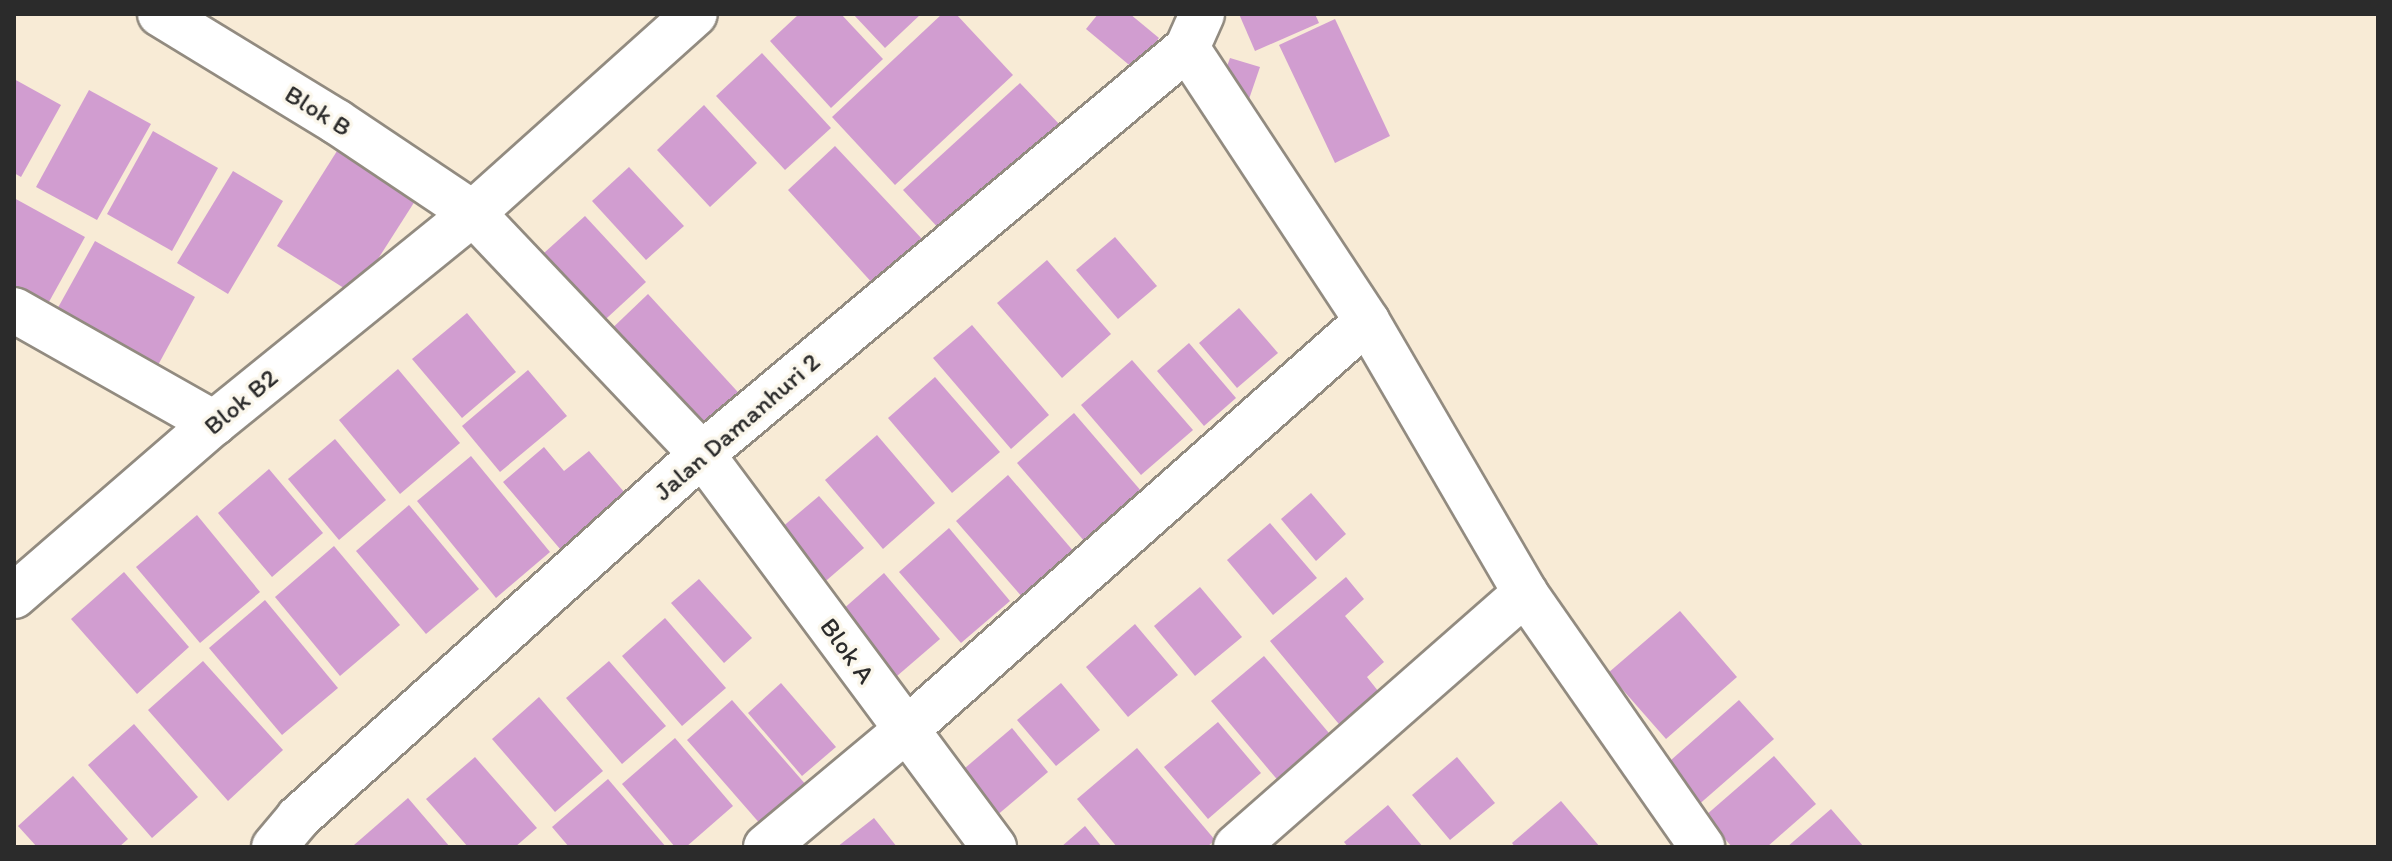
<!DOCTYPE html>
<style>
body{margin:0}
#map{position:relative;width:2392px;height:861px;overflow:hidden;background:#f8ebd6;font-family:Itim,sans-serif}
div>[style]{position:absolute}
.building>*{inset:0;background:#d19dd0}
.roads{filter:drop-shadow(2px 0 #928b80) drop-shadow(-2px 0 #928b80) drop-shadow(0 2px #928b80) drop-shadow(0 -2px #928b80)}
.street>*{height:44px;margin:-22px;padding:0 22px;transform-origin:22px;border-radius:22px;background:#fff}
span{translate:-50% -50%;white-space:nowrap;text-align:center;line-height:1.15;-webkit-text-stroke:7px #fbf7ec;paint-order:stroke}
.street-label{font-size:26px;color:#2b2b2b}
.frame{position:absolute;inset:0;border:16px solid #2b2b2b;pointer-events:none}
</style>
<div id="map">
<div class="building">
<div style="clip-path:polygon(799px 14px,841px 14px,883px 59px,831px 108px,770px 41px)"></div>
<div style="clip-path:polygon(853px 14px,921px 14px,885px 48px)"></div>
<div style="clip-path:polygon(942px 14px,956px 14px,1013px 75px,895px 185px,832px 117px)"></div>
<div style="clip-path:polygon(1098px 14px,1130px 14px,1159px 38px,1134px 69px,1086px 29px)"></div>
<div style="clip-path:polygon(1239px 14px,1315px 14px,1319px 23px,1255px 51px)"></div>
<div style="clip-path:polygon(1335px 19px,1390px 136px,1335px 163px,1279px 45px)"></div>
<div style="clip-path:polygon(762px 53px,831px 128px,785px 170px,716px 96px)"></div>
<div style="clip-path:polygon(1230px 58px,1260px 67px,1248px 102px,1218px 91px)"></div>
<div style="clip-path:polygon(14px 79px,61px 105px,21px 177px,14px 173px)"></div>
<div style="clip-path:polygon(1020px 83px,1060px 125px,943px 233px,903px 190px)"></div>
<div style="clip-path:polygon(89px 90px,151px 124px,97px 220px,36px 187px)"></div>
<div style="clip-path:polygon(704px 105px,757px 163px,710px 207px,657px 150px)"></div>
<div style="clip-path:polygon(153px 131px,218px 168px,172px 251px,107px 214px)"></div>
<div style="clip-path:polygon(835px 146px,923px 240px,874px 285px,788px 190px)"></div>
<div style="clip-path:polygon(337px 151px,415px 201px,355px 295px,277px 246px)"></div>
<div style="clip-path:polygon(629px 167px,684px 226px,646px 260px,592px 201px)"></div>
<div style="clip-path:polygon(233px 171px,283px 201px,228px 294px,177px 263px)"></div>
<div style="clip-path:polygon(14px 198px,85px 237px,45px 309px,14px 291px)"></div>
<div style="clip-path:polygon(585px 216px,646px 282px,595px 329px,534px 262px)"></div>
<div style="clip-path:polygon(1115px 237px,1157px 286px,1118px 319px,1076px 270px)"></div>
<div style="clip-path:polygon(95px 241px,195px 297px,151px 378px,50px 322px)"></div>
<div style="clip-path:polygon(1047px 260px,1111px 334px,1062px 378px,997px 303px)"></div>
<div style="clip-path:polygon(648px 294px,747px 402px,701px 446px,602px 338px)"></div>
<div style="clip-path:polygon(1239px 308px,1278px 353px,1237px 388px,1199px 343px)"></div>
<div style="clip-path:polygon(467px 313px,516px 372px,462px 418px,412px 359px)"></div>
<div style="clip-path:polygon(972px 325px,1049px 415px,1011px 449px,933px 358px)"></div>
<div style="clip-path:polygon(1189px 343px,1236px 398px,1204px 426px,1157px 371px)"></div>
<div style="clip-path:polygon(1132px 360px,1193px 430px,1141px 475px,1081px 405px)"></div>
<div style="clip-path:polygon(398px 369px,460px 443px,400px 494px,339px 420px)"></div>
<div style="clip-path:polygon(528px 370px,567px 416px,500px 472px,462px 426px)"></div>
<div style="clip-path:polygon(935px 377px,1000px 452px,952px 493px,888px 418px)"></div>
<div style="clip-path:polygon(1074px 413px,1148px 499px,1091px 549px,1017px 463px)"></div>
<div style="clip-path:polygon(877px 435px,935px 503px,883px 549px,825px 480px)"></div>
<div style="clip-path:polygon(335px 439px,386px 500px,339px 540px,288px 479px)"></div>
<div style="clip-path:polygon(544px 447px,564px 471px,589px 451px,631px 500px,566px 556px,503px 482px)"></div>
<div style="clip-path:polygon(471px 456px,550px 552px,496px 598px,417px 501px)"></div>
<div style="clip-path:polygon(269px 469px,323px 533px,272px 577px,218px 513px)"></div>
<div style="clip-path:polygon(1008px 475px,1075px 553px,1023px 598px,956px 521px)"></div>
<div style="clip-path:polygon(1311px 493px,1346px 534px,1316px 561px,1281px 519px)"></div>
<div style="clip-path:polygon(819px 496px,864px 548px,820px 586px,774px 534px)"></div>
<div style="clip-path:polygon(409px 505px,479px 589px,426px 634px,356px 551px)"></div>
<div style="clip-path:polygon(197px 515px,260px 592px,200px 643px,136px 567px)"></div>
<div style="clip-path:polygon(1270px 523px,1317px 578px,1273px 615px,1227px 560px)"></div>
<div style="clip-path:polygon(949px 528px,1010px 601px,961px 643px,899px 572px)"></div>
<div style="clip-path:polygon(334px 546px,400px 625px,340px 676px,275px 597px)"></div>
<div style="clip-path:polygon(124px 572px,189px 647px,137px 694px,71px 619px)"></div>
<div style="clip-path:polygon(884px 573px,940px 639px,897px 676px,841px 611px)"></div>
<div style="clip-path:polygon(1346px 577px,1364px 599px,1345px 616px,1384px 662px,1367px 677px,1382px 696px,1343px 729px,1270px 641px)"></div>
<div style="clip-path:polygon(699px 579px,752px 638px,724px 663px,671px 603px)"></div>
<div style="clip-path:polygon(1200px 587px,1242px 637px,1195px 676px,1154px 626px)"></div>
<div style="clip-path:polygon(265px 600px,338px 688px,282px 735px,209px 648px)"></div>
<div style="clip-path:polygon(1680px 611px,1737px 677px,1666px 739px,1608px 673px)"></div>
<div style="clip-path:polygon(665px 618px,726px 688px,682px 726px,622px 656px)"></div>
<div style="clip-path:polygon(1135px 624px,1178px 675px,1128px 717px,1086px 667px)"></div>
<div style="clip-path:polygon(1264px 656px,1339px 745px,1286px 790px,1211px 701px)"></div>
<div style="clip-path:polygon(203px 661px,283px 750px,228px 801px,148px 710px)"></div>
<div style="clip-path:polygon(609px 661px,666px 726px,622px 764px,566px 698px)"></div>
<div style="clip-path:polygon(781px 683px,836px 747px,802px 776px,748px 713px)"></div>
<div style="clip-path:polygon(1061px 683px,1100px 730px,1056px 766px,1017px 720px)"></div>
<div style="clip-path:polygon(539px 697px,603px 771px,555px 812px,492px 739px)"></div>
<div style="clip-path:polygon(732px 700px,807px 786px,762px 826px,687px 740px)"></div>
<div style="clip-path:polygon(1739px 700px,1774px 739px,1696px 807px,1662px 768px)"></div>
<div style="clip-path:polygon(1218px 722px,1261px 773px,1208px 819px,1164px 767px)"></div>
<div style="clip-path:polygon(134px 724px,198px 797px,152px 838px,88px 765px)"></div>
<div style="clip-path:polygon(1012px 728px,1048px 772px,995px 817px,958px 774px)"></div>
<div style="clip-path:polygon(675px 738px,733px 806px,686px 847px,675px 847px,622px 784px)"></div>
<div style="clip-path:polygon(1137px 748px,1215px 840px,1207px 847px,1117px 847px,1077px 799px)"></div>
<div style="clip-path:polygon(1774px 756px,1816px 804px,1767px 847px,1732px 847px,1705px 816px)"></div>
<div style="clip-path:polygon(475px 757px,537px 828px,515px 847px,468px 847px,426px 799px)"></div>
<div style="clip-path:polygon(1457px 757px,1495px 803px,1450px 840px,1412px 795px)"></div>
<div style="clip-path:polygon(73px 776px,128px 839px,119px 847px,37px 847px,18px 826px)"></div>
<div style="clip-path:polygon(608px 779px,666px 847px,569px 847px,552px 827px)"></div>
<div style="clip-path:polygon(408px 798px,450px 847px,356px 847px,354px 845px)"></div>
<div style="clip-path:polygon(1561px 801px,1600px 847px,1515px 847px,1512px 843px)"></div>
<div style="clip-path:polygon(1388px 805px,1423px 847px,1348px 847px,1344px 842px)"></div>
<div style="clip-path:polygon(1831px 809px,1864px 847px,1787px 847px)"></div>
<div style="clip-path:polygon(874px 818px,897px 847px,837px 847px)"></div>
<div style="clip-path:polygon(1085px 826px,1102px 847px,1061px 847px)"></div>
</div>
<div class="roads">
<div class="street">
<div style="left:160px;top:14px;width:207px;rotate:31.4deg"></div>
<div style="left:337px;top:122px;width:164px;rotate:33.8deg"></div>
<div style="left:473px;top:213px;width:332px;rotate:46.5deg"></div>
<div style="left:702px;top:454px;width:490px;rotate:53.4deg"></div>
<div style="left:1187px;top:48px;width:327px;rotate:56.6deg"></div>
<div style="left:1367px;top:321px;width:315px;rotate:59.8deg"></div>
<div style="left:1525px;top:593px;width:310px;rotate:55.1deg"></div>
<div style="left:14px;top:310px;width:230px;rotate:29.5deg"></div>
<div style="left:14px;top:596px;width:264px;rotate:-40.9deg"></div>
<div style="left:214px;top:423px;width:333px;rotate:-39deg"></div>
<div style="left:473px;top:213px;width:298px;rotate:-41.9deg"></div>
<div style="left:274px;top:847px;width:38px;rotate:-50deg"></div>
<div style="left:298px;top:818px;width:544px;rotate:-42.02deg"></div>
<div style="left:702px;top:454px;width:633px;rotate:-39.93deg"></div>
<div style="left:1187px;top:48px;width:37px;rotate:-66deg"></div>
<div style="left:766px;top:847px;width:182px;rotate:-39.9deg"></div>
<div style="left:906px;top:730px;width:616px;rotate:-41.58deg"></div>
<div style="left:1236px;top:847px;width:385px;rotate:-41.3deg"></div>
</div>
</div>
<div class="street-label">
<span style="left:318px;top:111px;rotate:32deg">Blok B</span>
<span style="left:241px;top:402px;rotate:-40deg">Blok B2</span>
<span style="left:737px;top:427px;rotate:-41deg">Jalan Damanhuri 2</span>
<span style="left:847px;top:651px;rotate:54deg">Blok A</span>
</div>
<div class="frame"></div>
</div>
